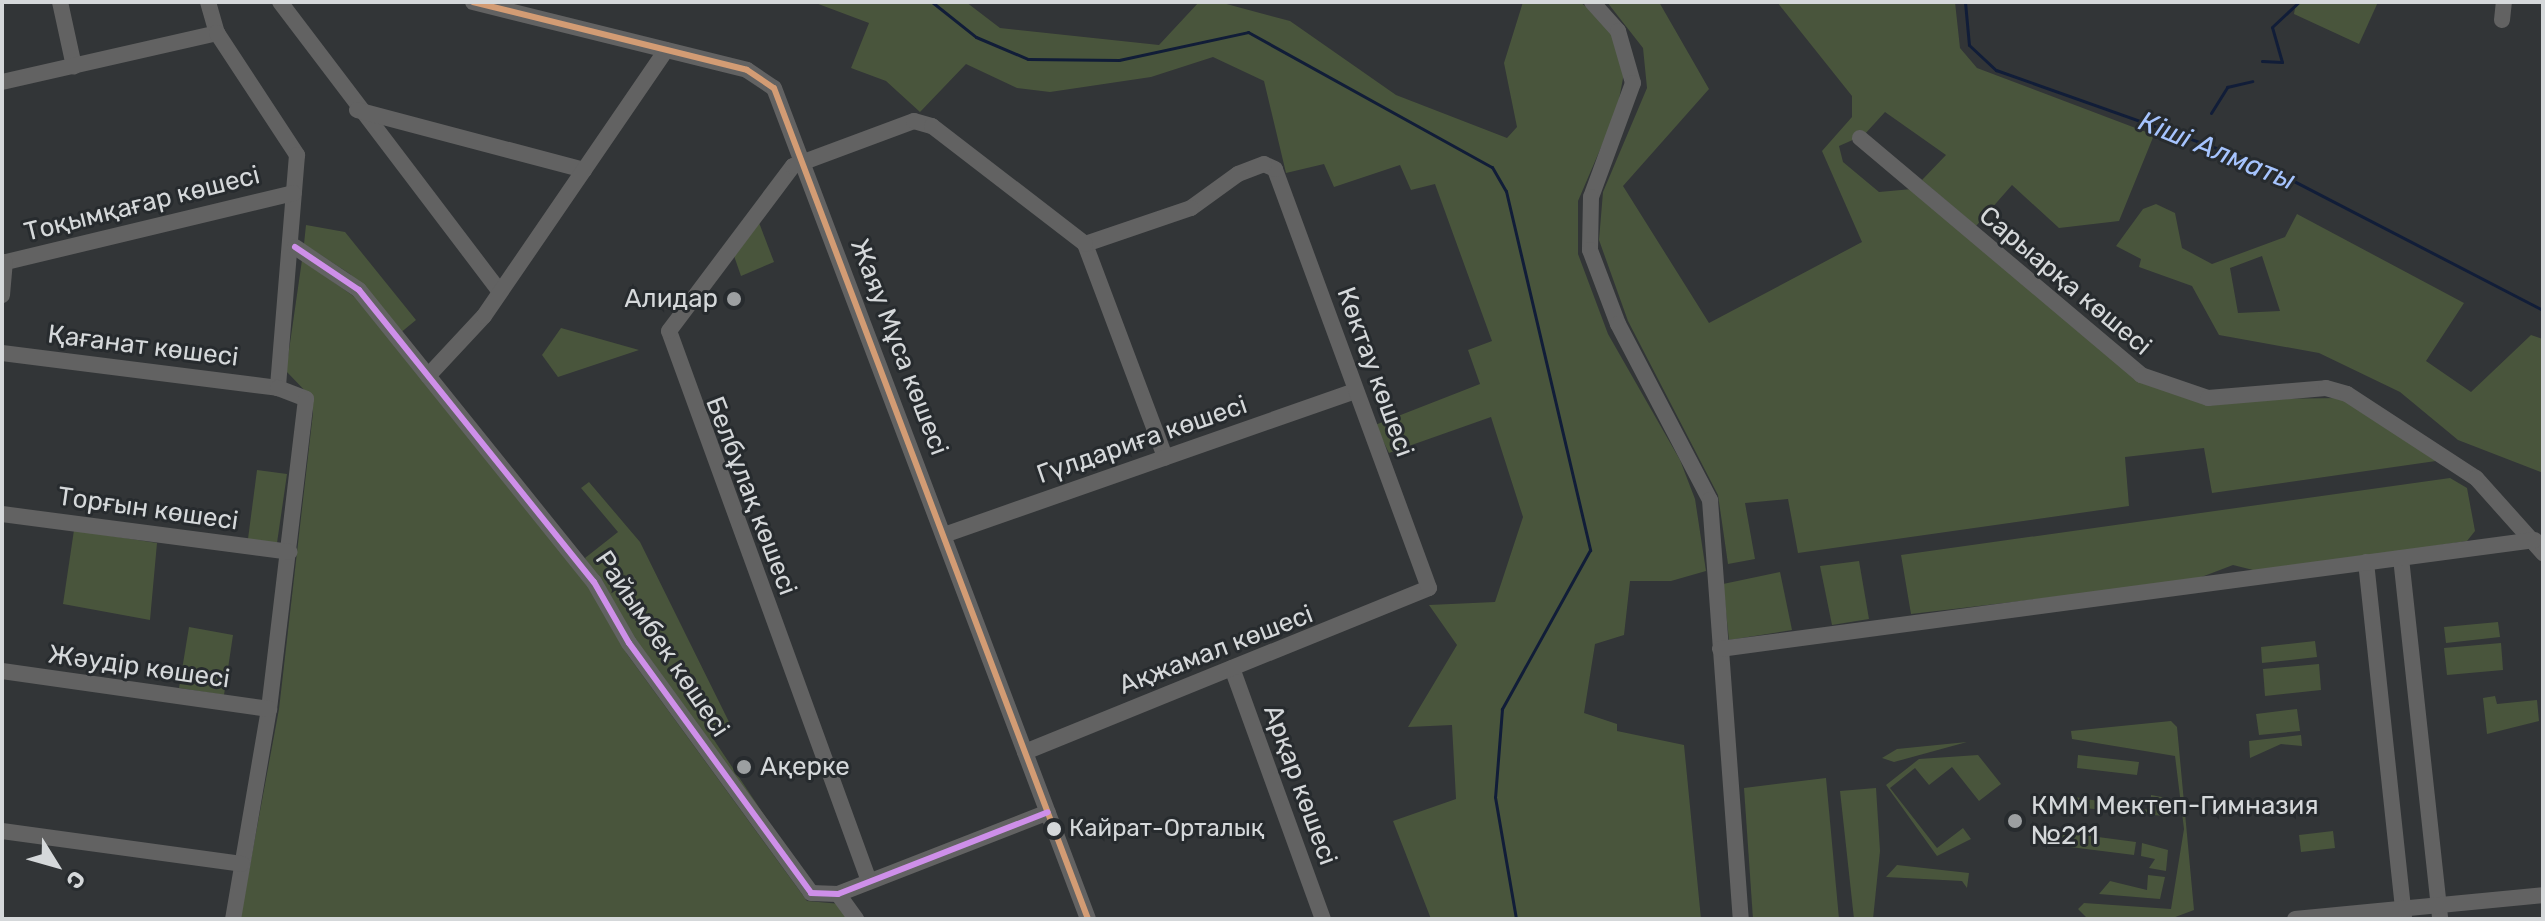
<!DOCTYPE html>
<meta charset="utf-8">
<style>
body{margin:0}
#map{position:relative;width:2545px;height:921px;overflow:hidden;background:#323537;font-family:Rubik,sans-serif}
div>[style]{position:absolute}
.green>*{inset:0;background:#49553c}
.stream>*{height:3px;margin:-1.5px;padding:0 1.5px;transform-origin:1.5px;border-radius:1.5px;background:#111d38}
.minor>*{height:16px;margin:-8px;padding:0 8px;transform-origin:8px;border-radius:8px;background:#626262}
.bus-1>*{height:6px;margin:-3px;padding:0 3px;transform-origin:3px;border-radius:3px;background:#d39c74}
.bus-2>*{height:6px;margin:-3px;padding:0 3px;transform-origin:3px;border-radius:3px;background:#ce8fe9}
.dots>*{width:22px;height:22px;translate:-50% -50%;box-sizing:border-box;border:4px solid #272b2e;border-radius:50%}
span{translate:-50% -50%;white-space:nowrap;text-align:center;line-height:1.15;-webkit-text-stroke:6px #272b2e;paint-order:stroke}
.bus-label{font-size:24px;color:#d5d8da}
.left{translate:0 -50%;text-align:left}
.street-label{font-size:26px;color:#d5d8da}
.poi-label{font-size:26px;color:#d5d8da}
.right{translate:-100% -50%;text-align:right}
.water-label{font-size:28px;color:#a6c4fe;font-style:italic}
.frame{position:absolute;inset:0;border:4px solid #d5d8da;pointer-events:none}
.north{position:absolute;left:16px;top:825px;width:80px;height:80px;-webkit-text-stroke:6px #272b2e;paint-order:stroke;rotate:127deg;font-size:22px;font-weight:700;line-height:32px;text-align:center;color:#d5d8da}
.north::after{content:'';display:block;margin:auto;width:28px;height:36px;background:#d5d8da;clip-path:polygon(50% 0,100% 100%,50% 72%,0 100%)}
</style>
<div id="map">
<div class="green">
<div style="clip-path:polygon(813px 2px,966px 2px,1000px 28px,1159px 45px,1199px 2px,1219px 2px,1290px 21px,1396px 95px,1507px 138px,1517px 127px,1504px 63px,1523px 2px,1580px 2px,1594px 13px,1611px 32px,1624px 73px,1617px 110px,1578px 201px,1578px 254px,1608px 334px,1680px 460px,1695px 499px,1706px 571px,1671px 581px,1630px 581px,1624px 635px,1595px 644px,1584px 713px,1617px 724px,1617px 731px,1684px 745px,1701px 919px,1431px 919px,1393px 821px,1456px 799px,1452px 725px,1408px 727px,1457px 645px,1429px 605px,1495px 602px,1523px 517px,1491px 417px,1389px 453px,1375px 425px,1480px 384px,1468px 350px,1492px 341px,1435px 184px,1411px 190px,1400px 165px,1334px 187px,1324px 164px,1286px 173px,1264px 81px,1213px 57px,1151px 77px,1050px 92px,1017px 88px,966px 64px,920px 112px,886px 81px,851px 68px,869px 23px)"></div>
<div style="clip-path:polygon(1607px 2px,1659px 2px,1709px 89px,1623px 186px,1709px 323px,1862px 242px,1822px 151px,1852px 117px,1852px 96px,1777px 2px,1955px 2px,1960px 48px,1977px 68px,2154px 135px,2119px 221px,2059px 228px,2012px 185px,1976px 226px,1922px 180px,1946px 155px,1885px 112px,1864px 135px,1839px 146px,1843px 162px,1879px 192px,1912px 189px,2152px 386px,2193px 400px,2341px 398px,2436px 461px,2212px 493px,2204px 448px,2125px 457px,2129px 506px,1798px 553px,1788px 499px,1745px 503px,1755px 559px,1728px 564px,1718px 495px,1628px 321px,1599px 240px,1603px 192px,1647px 88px,1643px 48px)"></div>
<div style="clip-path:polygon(2296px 2px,2378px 2px,2359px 44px,2294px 14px)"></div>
<div style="clip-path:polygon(evenodd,2156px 204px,2175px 213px,2182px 248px,2212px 264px,2285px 237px,2297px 214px,2464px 303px,2426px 361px,2471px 392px,2531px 335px,2543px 339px,2543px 473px,2458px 440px,2400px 392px,2319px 353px,2219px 335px,2192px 286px,2139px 267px,2141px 259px,2116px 246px,2143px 209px,2156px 204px,2262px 256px,2280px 311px,2238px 313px,2230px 268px,2262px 256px)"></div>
<div style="clip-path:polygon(758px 220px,774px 262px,741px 276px,733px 253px)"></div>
<div style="clip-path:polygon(306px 225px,345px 232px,416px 320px,399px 334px,350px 274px,304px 244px)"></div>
<div style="clip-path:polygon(302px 260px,359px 300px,598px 599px,627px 654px,807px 901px,841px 904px,851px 919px,240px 919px,279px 709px,313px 413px,311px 397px,286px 371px)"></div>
<div style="clip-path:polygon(561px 328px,639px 350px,558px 377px,542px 355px)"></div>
<div style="clip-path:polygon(257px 470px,287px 474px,277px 543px,248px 539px)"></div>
<div style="clip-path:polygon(2450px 478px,2467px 488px,2475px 531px,2467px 541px,2261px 572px,2233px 565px,2191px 581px,1911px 614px,1901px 555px)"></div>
<div style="clip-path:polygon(589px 482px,640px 542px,730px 724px,710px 734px,807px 879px,623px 624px,585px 558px,618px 532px,581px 488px)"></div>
<div style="clip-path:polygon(74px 530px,157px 543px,150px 620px,63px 604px)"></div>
<div style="clip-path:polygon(1859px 561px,1869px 619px,1832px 625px,1820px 566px)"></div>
<div style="clip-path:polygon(1780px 572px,1792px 630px,1729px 640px,1723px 584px)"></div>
<div style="clip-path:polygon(2498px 622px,2500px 637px,2446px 643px,2444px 627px)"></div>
<div style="clip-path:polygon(189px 627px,233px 635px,224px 695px,179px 688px)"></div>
<div style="clip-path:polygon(2315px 641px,2317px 657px,2262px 663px,2261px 647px)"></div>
<div style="clip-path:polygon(2501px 643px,2503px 670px,2447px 675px,2444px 648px)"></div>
<div style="clip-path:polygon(2319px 664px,2321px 690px,2265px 696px,2263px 669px)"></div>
<div style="clip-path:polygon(2495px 696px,2497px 704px,2537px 700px,2539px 721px,2487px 734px,2483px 698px)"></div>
<div style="clip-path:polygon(2297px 709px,2300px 731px,2259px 735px,2256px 714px)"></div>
<div style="clip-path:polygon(2171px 721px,2177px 727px,2194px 910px,2170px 919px,2088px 919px,2078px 909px,2084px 903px,2171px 909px,2184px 829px,2175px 756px,2072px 739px,2071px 731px)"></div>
<div style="clip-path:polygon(2301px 735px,2302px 746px,2281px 744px,2250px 758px,2249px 741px)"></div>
<div style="clip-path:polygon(1967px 742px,1894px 762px,1882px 758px,1897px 749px)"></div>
<div style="clip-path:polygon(1978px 755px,2001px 784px,1979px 801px,1952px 767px,1929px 785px,1915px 768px,1890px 788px,1937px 848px,1963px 828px,1971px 839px,1937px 856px,1886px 785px,1919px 759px)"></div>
<div style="clip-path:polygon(2078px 755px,2139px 762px,2137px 775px,2077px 768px)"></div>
<div style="clip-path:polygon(1826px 778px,1839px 919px,1753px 919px,1744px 788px)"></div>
<div style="clip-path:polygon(1876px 788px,1880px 851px,1873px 919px,1854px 919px,1840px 791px)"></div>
<div style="clip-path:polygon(2151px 795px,2167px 798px,2164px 816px,2074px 807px,2075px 797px,2150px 810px)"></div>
<div style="clip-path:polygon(2333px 831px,2335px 848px,2301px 852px,2299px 835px)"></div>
<div style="clip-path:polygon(2060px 832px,2136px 842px,2134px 855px,2070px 847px,2058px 842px)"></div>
<div style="clip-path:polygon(2142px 843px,2168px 850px,2166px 871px,2149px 868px,2155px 859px,2141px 856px)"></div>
<div style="clip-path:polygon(1897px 865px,1969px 873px,1967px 888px,1962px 881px,1886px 877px)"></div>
<div style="clip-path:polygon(2148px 875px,2165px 877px,2160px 899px,2099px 894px,2110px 881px,2147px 890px)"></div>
</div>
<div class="stream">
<div style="left:932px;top:2px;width:56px;rotate:38.5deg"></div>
<div style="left:976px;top:37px;width:56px;rotate:22.9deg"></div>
<div style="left:1028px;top:59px;width:91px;rotate:0.6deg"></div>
<div style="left:1119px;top:60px;width:132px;rotate:-12.2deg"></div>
<div style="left:1248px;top:32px;width:279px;rotate:29deg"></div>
<div style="left:1492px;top:167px;width:28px;rotate:60deg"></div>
<div style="left:1506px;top:191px;width:369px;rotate:76.8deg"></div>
<div style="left:1590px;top:550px;width:182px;rotate:119deg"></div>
<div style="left:1502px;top:709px;width:88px;rotate:94.5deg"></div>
<div style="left:1495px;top:797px;width:124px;rotate:80.2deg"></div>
<div style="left:1965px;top:2px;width:43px;rotate:84.7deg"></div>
<div style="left:1969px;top:45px;width:37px;rotate:43deg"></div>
<div style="left:1996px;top:70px;width:279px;rotate:19.5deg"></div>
<div style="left:2259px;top:163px;width:320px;rotate:27.4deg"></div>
<div style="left:2262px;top:61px;width:20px;rotate:3deg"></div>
<div style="left:2282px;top:62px;width:36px;rotate:-106deg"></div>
<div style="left:2272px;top:27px;width:37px;rotate:-43deg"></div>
<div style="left:2211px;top:113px;width:31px;rotate:-58deg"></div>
<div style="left:2227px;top:87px;width:26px;rotate:-13deg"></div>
</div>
<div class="minor">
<div style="left:60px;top:2px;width:66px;rotate:77.7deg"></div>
<div style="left:208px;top:2px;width:32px;rotate:74deg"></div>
<div style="left:280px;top:2px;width:362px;rotate:52.8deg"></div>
<div style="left:473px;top:2px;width:282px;rotate:13.9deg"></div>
<div style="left:747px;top:70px;width:32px;rotate:34deg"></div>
<div style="left:774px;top:88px;width:888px;rotate:69.3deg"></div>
<div style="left:1592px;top:2px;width:39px;rotate:48deg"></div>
<div style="left:1618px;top:31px;width:54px;rotate:73.9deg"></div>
<div style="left:1633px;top:83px;width:121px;rotate:110.2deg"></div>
<div style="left:1591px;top:197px;width:53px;rotate:91.1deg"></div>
<div style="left:1590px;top:250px;width:79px;rotate:69.3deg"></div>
<div style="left:1618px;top:324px;width:199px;rotate:62.4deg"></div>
<div style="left:1710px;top:500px;width:420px;rotate:85.8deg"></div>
<div style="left:2502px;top:20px;width:18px;rotate:-84deg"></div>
<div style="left:2px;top:82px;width:221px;rotate:-12.8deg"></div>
<div style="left:217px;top:33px;width:146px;rotate:56.7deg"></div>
<div style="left:297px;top:155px;width:234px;rotate:94.7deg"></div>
<div style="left:357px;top:110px;width:235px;rotate:14.8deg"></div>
<div style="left:1860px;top:138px;width:368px;rotate:40.1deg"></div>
<div style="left:2141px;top:375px;width:71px;rotate:18.9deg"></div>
<div style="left:2208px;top:398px;width:118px;rotate:-4.8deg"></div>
<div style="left:2326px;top:388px;width:22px;rotate:16deg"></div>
<div style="left:2347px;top:394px;width:154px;rotate:33.1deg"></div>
<div style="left:2476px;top:478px;width:101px;rotate:48.2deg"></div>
<div style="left:1085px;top:244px;width:228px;rotate:69.4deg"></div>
<div style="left:295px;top:247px;width:77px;rotate:33.9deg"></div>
<div style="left:359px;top:290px;width:375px;rotate:51.2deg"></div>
<div style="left:594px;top:582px;width:70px;rotate:60.2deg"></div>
<div style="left:629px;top:643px;width:309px;rotate:53.9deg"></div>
<div style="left:811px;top:893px;width:27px;rotate:2deg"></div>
<div style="left:838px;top:894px;width:225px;rotate:-21.3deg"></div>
<div style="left:2px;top:263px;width:300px;rotate:-13.5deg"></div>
<div style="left:2px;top:295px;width:33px;rotate:-85deg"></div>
<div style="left:2px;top:353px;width:278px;rotate:7.2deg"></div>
<div style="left:278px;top:388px;width:30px;rotate:21deg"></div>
<div style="left:306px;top:399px;width:312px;rotate:96.8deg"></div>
<div style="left:269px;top:709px;width:213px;rotate:99.7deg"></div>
<div style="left:428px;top:376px;width:82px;rotate:-47deg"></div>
<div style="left:484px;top:316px;width:322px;rotate:-55.6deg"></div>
<div style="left:2px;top:514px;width:290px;rotate:7.5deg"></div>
<div style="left:944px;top:535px;width:436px;rotate:-19.3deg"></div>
<div style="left:2401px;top:558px;width:363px;rotate:83.8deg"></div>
<div style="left:2366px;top:562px;width:359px;rotate:83.9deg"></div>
<div style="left:1720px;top:649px;width:822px;rotate:-7.62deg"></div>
<div style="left:1232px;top:668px;width:267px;rotate:70.1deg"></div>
<div style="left:2px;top:671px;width:270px;rotate:8.1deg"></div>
<div style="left:1025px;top:752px;width:436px;rotate:-22.1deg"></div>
<div style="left:1429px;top:588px;width:446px;rotate:-110.2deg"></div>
<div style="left:1275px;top:169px;width:12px;rotate:-156deg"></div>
<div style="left:1264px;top:164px;width:28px;rotate:159deg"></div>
<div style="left:1238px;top:174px;width:58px;rotate:144.1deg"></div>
<div style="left:1191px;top:208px;width:112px;rotate:161.2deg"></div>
<div style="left:2px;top:831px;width:242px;rotate:7.8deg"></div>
<div style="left:869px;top:881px;width:585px;rotate:-109.98deg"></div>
<div style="left:669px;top:331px;width:206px;rotate:-53.1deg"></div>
<div style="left:793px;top:166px;width:129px;rotate:-20.4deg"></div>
<div style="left:914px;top:121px;width:19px;rotate:16deg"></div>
<div style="left:932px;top:126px;width:193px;rotate:37.6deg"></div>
<div style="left:838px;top:894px;width:31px;rotate:54deg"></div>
<div style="left:2295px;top:919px;width:249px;rotate:-5.5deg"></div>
</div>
<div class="bus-1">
<div style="left:473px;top:2px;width:282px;rotate:13.9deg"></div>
<div style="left:747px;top:70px;width:32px;rotate:34deg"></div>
<div style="left:774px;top:88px;width:888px;rotate:69.3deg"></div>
</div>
<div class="bus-2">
<div style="left:295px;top:247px;width:77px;rotate:33.9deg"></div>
<div style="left:359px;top:290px;width:375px;rotate:51.2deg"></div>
<div style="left:594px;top:582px;width:70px;rotate:60.2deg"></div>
<div style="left:629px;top:643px;width:309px;rotate:53.9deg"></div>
<div style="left:811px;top:893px;width:27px;rotate:2deg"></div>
<div style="left:838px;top:894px;width:225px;rotate:-21.3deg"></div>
</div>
<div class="dots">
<div style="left:734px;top:299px;background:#9c9fa1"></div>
<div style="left:744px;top:767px;background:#9c9fa1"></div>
<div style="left:2015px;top:821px;background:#9c9fa1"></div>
<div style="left:1054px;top:829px;background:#d5d8da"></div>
</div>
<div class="bus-label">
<span class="left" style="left:1069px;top:829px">Кайрат-Орталық</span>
</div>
<div class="street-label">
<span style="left:142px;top:204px;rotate:-14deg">Тоқымқағар көшесі</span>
<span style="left:2065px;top:281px;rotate:40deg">Сарыарқа көшесі</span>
<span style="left:143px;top:346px;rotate:7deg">Қағанат көшесі</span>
<span style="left:899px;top:347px;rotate:69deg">Жаяу Мұса көшесі</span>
<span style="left:1375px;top:372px;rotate:70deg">Көктау көшесі</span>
<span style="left:1142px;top:440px;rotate:-19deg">Гүлдариға көшесі</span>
<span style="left:751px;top:496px;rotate:69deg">Белбұлақ көшесі</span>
<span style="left:148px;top:509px;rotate:8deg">Торғын көшесі</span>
<span style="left:662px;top:644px;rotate:56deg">Райымбек көшесі</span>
<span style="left:1216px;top:650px;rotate:-21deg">Ақжамал көшесі</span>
<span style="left:139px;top:667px;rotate:8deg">Жәудір көшесі</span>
<span style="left:1300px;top:785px;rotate:70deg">Арқар көшесі</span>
</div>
<div class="poi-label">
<span class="right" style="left:718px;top:299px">Алидар</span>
<span class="left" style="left:760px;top:767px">Ақерке</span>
<span class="left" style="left:2031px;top:821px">КММ Мектеп-Гимназия<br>№211</span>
</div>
<div class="water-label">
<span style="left:2217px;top:151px;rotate:22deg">Кіші Алматы</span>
</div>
<div class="frame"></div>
<div class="north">С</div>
</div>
